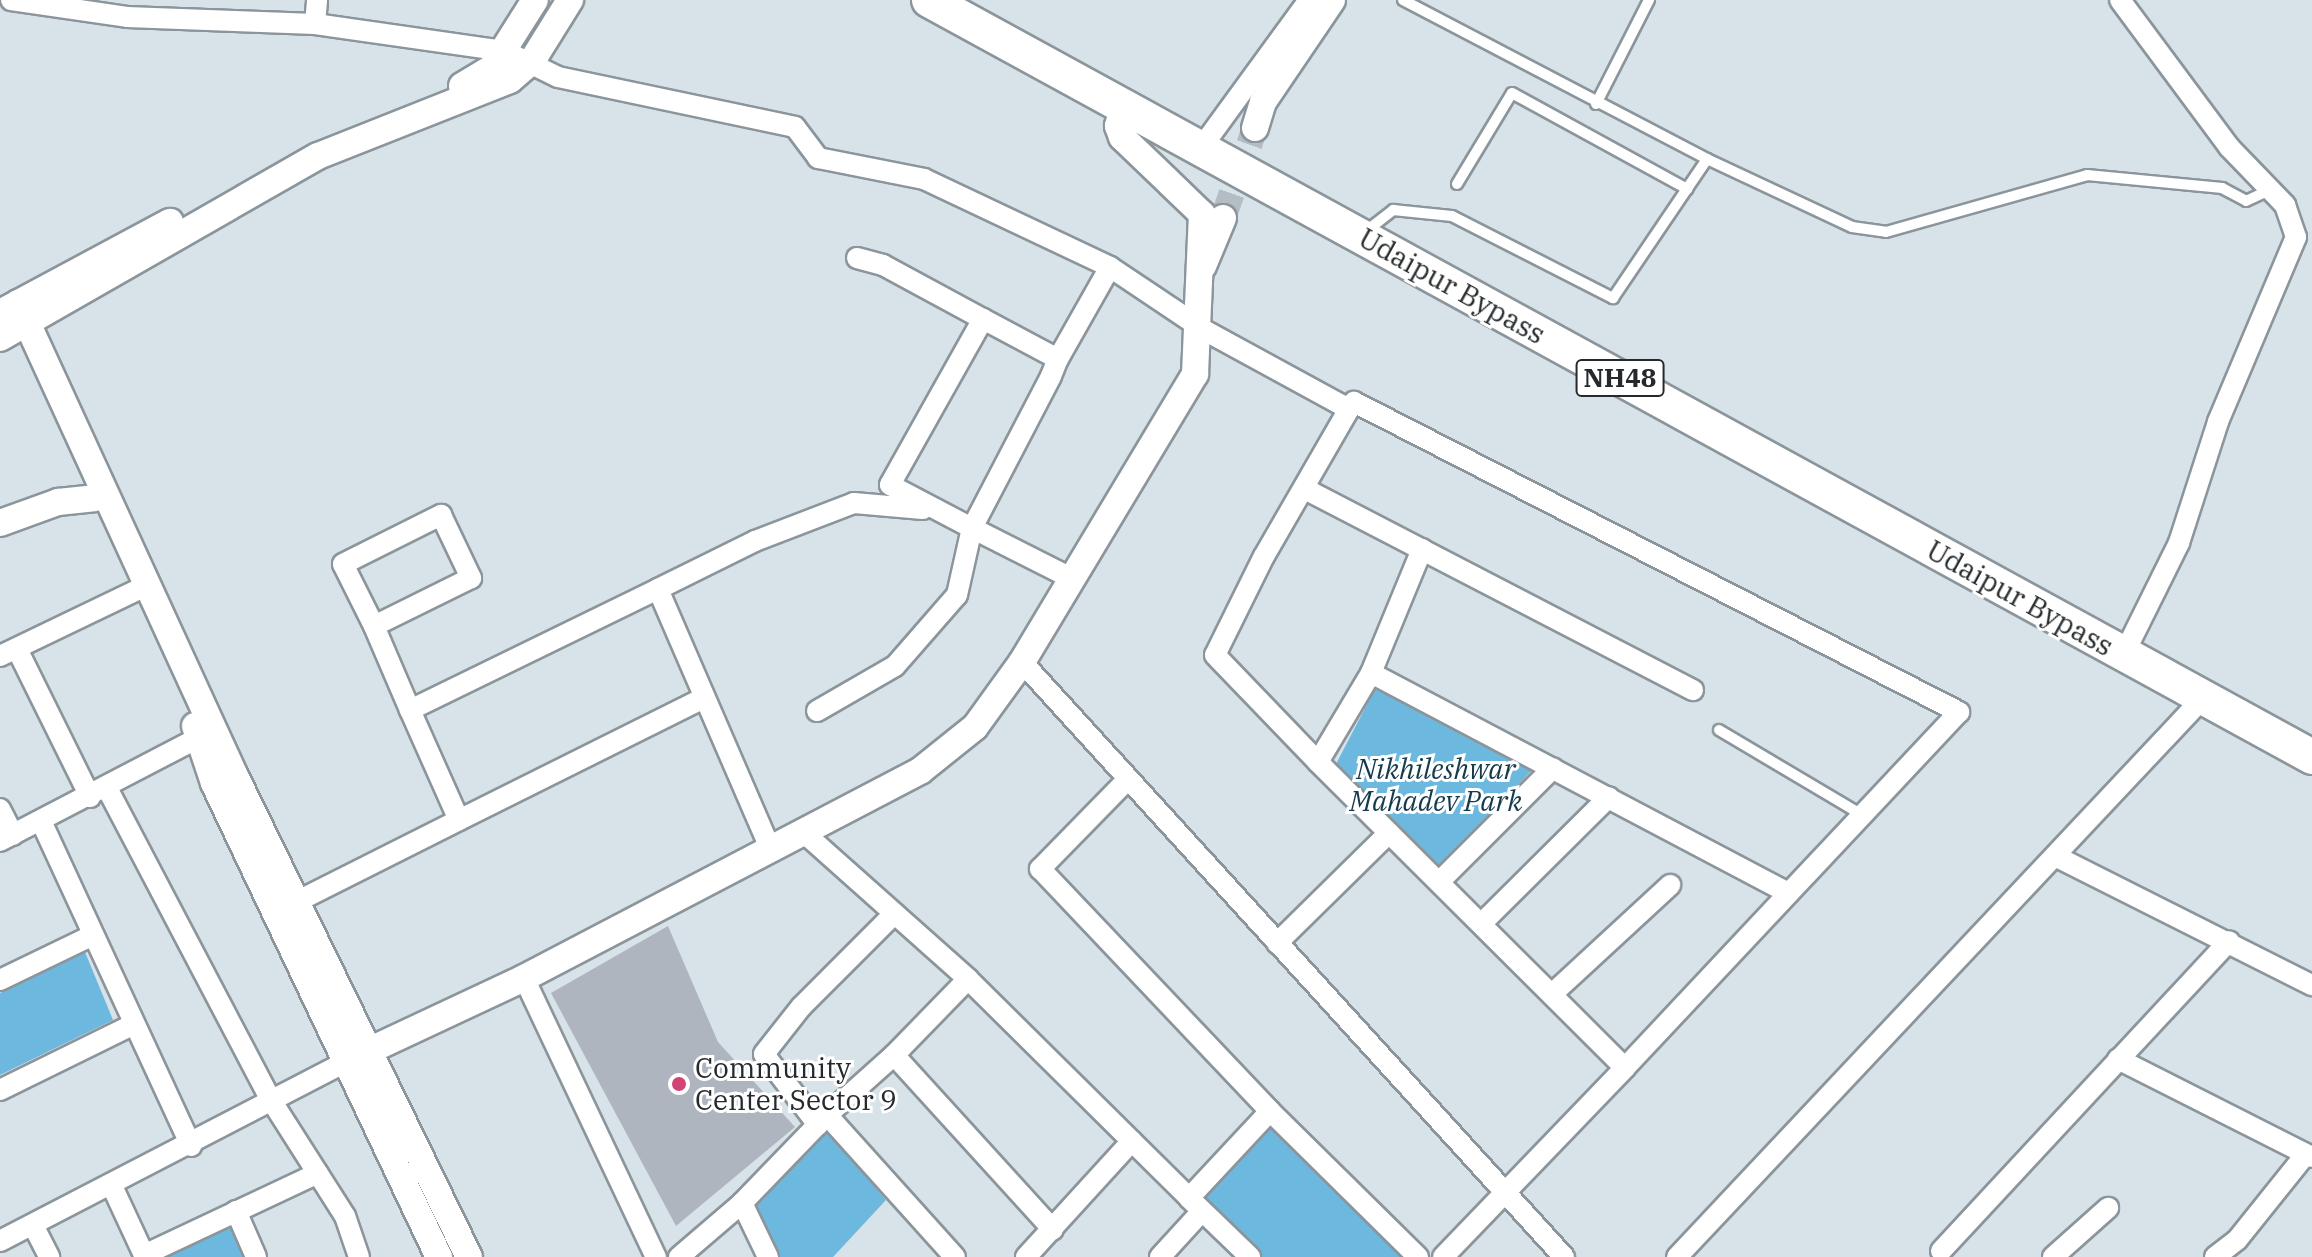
<!DOCTYPE html>
<style>
body{margin:0}
#map{position:relative;width:2312px;height:1257px;overflow:hidden;background:#d7e2e9;font-family:"IBM Plex Serif",serif}
div>[style]{position:absolute}
.green>*{inset:0;background:#6db8de}
.building>*{inset:0;background:#afb5be}
.tertiary-tunnel>*{height:26px;margin-top:-13px;transform-origin:0;background:repeating-linear-gradient(90deg,#b3bdc3 0 26px,transparent 0 39px)}
.roads{filter:drop-shadow(2px 0 #8b959b) drop-shadow(-2px 0 #8b959b) drop-shadow(0 2px #8b959b) drop-shadow(0 -2px #8b959b)}
.service>*{height:10px;margin:-5px;padding:0 5px;transform-origin:5px;border-radius:5px;background:#fff}
.minor>*{height:20px;margin:-10px;padding:0 10px;transform-origin:10px;border-radius:10px;background:#fff}
.tertiary>*{height:26px;margin:-13px;padding:0 13px;transform-origin:13px;border-radius:13px;background:#fff}
.trunk>*{height:34px;margin:-17px;padding:0 17px;transform-origin:17px;border-radius:17px;background:#fff}
.dots>*{width:22px;height:22px;translate:-50% -50%;box-sizing:border-box;border:4px solid #fff;border-radius:50%}
span{translate:-50% -50%;white-space:nowrap;text-align:center;line-height:1.15;-webkit-text-stroke:6px #fff;paint-order:stroke}
.shield-label span{padding:2px 6px;background:#fff;border:2px solid;border-radius:6px;-webkit-text-stroke-width:0}
.shield-label{font-size:26px;color:#25292b;font-weight:700}
.street-label{font-size:28px;color:#25292b}
.park-label{font-size:28px;color:#163b4d;font-style:italic}
.poi-label{font-size:28px;color:#25292b}
.left{translate:0 -50%;text-align:left}
</style>
<div id="map">
<div class="green">
<div style="clip-path:polygon(1375px 689px,1534px 768px,1434px 874px,1336px 764px)"></div>
<div style="clip-path:polygon(85px 952px,113px 1020px,0 1075px,0 993px)"></div>
<div style="clip-path:polygon(1272px 1121px,1410px 1257px,1250px 1257px,1193px 1193px)"></div>
<div style="clip-path:polygon(826px 1129px,886px 1200px,833px 1257px,777px 1257px,751px 1207px)"></div>
<div style="clip-path:polygon(234px 1215px,251px 1257px,153px 1257px)"></div>
</div>
<div class="building">
<div style="clip-path:polygon(668px 926px,718px 1042px,795px 1127px,676px 1226px,551px 993px)"></div>
</div>
<div class="tertiary-tunnel">
<div style="left:1223px;top:218px;width:96px;rotate:-70.4deg"></div>
</div>
<div class="roads">
<div class="service">
<div style="left:1403px;top:0;width:343px;rotate:27.6deg"></div>
<div style="left:1596px;top:104px;width:117px;rotate:-63deg"></div>
<div style="left:1457px;top:184px;width:106px;rotate:-58.9deg"></div>
<div style="left:1512px;top:93px;width:200px;rotate:28.7deg"></div>
<div style="left:1365px;top:232px;width:36px;rotate:-38deg"></div>
<div style="left:1393px;top:210px;width:59px;rotate:5.8deg"></div>
<div style="left:1452px;top:216px;width:181px;rotate:27deg"></div>
<div style="left:1613px;top:298px;width:168px;rotate:-55.9deg"></div>
<div style="left:1707px;top:159px;width:160px;rotate:25.1deg"></div>
<div style="left:1852px;top:227px;width:34px;rotate:8deg"></div>
<div style="left:1886px;top:232px;width:209px;rotate:-15.8deg"></div>
<div style="left:2087px;top:175px;width:136px;rotate:5.5deg"></div>
<div style="left:2222px;top:188px;width:27px;rotate:28deg"></div>
<div style="left:2246px;top:201px;width:26px;rotate:-25deg"></div>
<div style="left:1719px;top:730px;width:166px;rotate:30.7deg"></div>
</div>
<div class="minor">
<div style="left:11px;top:0;width:117px;rotate:8.3deg"></div>
<div style="left:127px;top:17px;width:188px;rotate:2.1deg"></div>
<div style="left:315px;top:24px;width:192px;rotate:8.1deg"></div>
<div style="left:505px;top:51px;width:59px;rotate:26.1deg"></div>
<div style="left:558px;top:77px;width:242px;rotate:11.9deg"></div>
<div style="left:795px;top:127px;width:39px;rotate:53deg"></div>
<div style="left:818px;top:158px;width:108px;rotate:11.2deg"></div>
<div style="left:924px;top:179px;width:206px;rotate:25.3deg"></div>
<div style="left:1110px;top:267px;width:106px;rotate:119.5deg"></div>
<div style="left:2120px;top:0;width:183px;rotate:53.4deg"></div>
<div style="left:2229px;top:147px;width:81px;rotate:46deg"></div>
<div style="left:2285px;top:205px;width:34px;rotate:71deg"></div>
<div style="left:2296px;top:237px;width:201px;rotate:112.9deg"></div>
<div style="left:2218px;top:422px;width:127px;rotate:107.9deg"></div>
<div style="left:2179px;top:543px;width:124px;rotate:116.4deg"></div>
<div style="left:315px;top:24px;width:24px;rotate:-85deg"></div>
<div style="left:1201px;top:148px;width:183px;rotate:-53.9deg"></div>
<div style="left:857px;top:258px;width:27px;rotate:15deg"></div>
<div style="left:883px;top:265px;width:114px;rotate:28.4deg"></div>
<div style="left:1110px;top:267px;width:113px;rotate:33.8deg"></div>
<div style="left:1204px;top:330px;width:165px;rotate:28.6deg"></div>
<div style="left:1349px;top:409px;width:170px;rotate:120deg"></div>
<div style="left:1264px;top:556px;width:110px;rotate:116.3deg"></div>
<div style="left:1215px;top:655px;width:149px;rotate:46.1deg"></div>
<div style="left:1349px;top:409px;width:9px;rotate:-54deg"></div>
<div style="left:1354px;top:402px;width:680px;rotate:27.13deg"></div>
<div style="left:1959px;top:712px;width:488px;rotate:133.2deg"></div>
<div style="left:1625px;top:1068px;width:433px;rotate:-135.1deg"></div>
<div style="left:1318px;top:762px;width:104px;rotate:-59.2deg"></div>
<div style="left:1371px;top:673px;width:134px;rotate:-67.6deg"></div>
<div style="left:1305px;top:489px;width:437px;rotate:27.4deg"></div>
<div style="left:658px;top:589px;width:276px;rotate:154deg"></div>
<div style="left:410px;top:710px;width:120px;rotate:66deg"></div>
<div style="left:459px;top:820px;width:274px;rotate:-26.5deg"></div>
<div style="left:374px;top:626px;width:69px;rotate:-116.6deg"></div>
<div style="left:343px;top:564px;width:110px;rotate:-26.6deg"></div>
<div style="left:441px;top:515px;width:70px;rotate:64.5deg"></div>
<div style="left:471px;top:578px;width:108px;rotate:153.7deg"></div>
<div style="left:374px;top:626px;width:91px;rotate:66.8deg"></div>
<div style="left:17px;top:649px;width:165px;rotate:63.7deg"></div>
<div style="left:0;top:656px;width:150px;rotate:-25.7deg"></div>
<div style="left:1022px;top:662px;width:805px;rotate:47.67deg"></div>
<div style="left:1371px;top:673px;width:472px;rotate:27.8deg"></div>
<div style="left:817px;top:711px;width:90px;rotate:-30deg"></div>
<div style="left:895px;top:666px;width:94px;rotate:-48.9deg"></div>
<div style="left:957px;top:595px;width:69px;rotate:-77.4deg"></div>
<div style="left:972px;top:528px;width:171px;rotate:-62.5deg"></div>
<div style="left:1051px;top:376px;width:18px;rotate:-68deg"></div>
<div style="left:1058px;top:359px;width:85px;rotate:-151.9deg"></div>
<div style="left:983px;top:319px;width:190px;rotate:119.3deg"></div>
<div style="left:890px;top:485px;width:93px;rotate:27.7deg"></div>
<div style="left:972px;top:528px;width:113px;rotate:26.8deg"></div>
<div style="left:107px;top:788px;width:352px;rotate:62.3deg"></div>
<div style="left:271px;top:1100px;width:138px;rotate:57.5deg"></div>
<div style="left:345px;top:1216px;width:43px;rotate:71.1deg"></div>
<div style="left:0;top:809px;width:29px;rotate:63deg"></div>
<div style="left:41px;top:821px;width:358px;rotate:65.2deg"></div>
<div style="left:802px;top:831px;width:222px;rotate:41.7deg"></div>
<div style="left:968px;top:979px;width:311px;rotate:44.7deg"></div>
<div style="left:1189px;top:1198px;width:119px;rotate:-47deg"></div>
<div style="left:1270px;top:1111px;width:334px;rotate:-133.5deg"></div>
<div style="left:1040px;top:869px;width:126px;rotate:-45.6deg"></div>
<div style="left:0;top:841px;width:225px;rotate:-27.5deg"></div>
<div style="left:770px;top:848px;width:282px;rotate:-113.4deg"></div>
<div style="left:658px;top:589px;width:108px;rotate:-26.3deg"></div>
<div style="left:755px;top:541px;width:106px;rotate:-21deg"></div>
<div style="left:854px;top:503px;width:69px;rotate:5deg"></div>
<div style="left:2055px;top:856px;width:288px;rotate:26.7deg"></div>
<div style="left:1439px;top:882px;width:161px;rotate:-45deg"></div>
<div style="left:296px;top:902px;width:182px;rotate:-26.7deg"></div>
<div style="left:1481px;top:924px;width:180px;rotate:-44.8deg"></div>
<div style="left:1277px;top:943px;width:157px;rotate:-44.5deg"></div>
<div style="left:524px;top:978px;width:309px;rotate:64.7deg"></div>
<div style="left:968px;top:979px;width:106px;rotate:134.2deg"></div>
<div style="left:894px;top:1055px;width:236px;rotate:47.7deg"></div>
<div style="left:0;top:980px;width:103px;rotate:-25.8deg"></div>
<div style="left:1552px;top:994px;width:161px;rotate:-42.7deg"></div>
<div style="left:2118px;top:1059px;width:217px;rotate:26.8deg"></div>
<div style="left:0;top:1090px;width:149px;rotate:-26.2deg"></div>
<div style="left:1270px;top:1111px;width:208px;rotate:44.6deg"></div>
<div style="left:827px;top:1115px;width:90px;rotate:-41.8deg"></div>
<div style="left:818px;top:1125px;width:89px;rotate:-127.3deg"></div>
<div style="left:764px;top:1054px;width:60px;rotate:-51.8deg"></div>
<div style="left:801px;top:1007px;width:132px;rotate:-45deg"></div>
<div style="left:112px;top:1186px;width:78px;rotate:65.1deg"></div>
<div style="left:1189px;top:1198px;width:85px;rotate:44deg"></div>
<div style="left:236px;top:1211px;width:50px;rotate:66.5deg"></div>
<div style="left:33px;top:1225px;width:36px;rotate:63deg"></div>
<div style="left:0;top:1241px;width:391px;rotate:-27.4deg"></div>
<div style="left:1941px;top:1251px;width:423px;rotate:-47.1deg"></div>
<div style="left:144px;top:1255px;width:192px;rotate:-25.2deg"></div>
<div style="left:679px;top:1257px;width:83px;rotate:-40.6deg"></div>
<div style="left:768px;top:1257px;width:60px;rotate:-115.7deg"></div>
<div style="left:742px;top:1203px;width:122px;rotate:-46deg"></div>
<div style="left:827px;top:1115px;width:191px;rotate:48deg"></div>
<div style="left:1026px;top:1257px;width:157px;rotate:-47.6deg"></div>
<div style="left:1160px;top:1257px;width:62px;rotate:-47.6deg"></div>
<div style="left:1443px;top:1257px;width:262px;rotate:-46.1deg"></div>
<div style="left:1677px;top:1257px;width:769px;rotate:-46.74deg"></div>
<div style="left:2053px;top:1257px;width:74px;rotate:-41.7deg"></div>
<div style="left:2215px;top:1257px;width:28px;rotate:-38deg"></div>
<div style="left:2237px;top:1240px;width:110px;rotate:-51.3deg"></div>
</div>
<div class="tertiary">
<div style="left:462px;top:86px;width:35px;rotate:-31deg"></div>
<div style="left:492px;top:68px;width:80px;rotate:-57.7deg"></div>
<div style="left:1255px;top:128px;width:27px;rotate:-73deg"></div>
<div style="left:1263px;top:102px;width:123px;rotate:-55.9deg"></div>
<div style="left:1203px;top:266px;width:52px;rotate:-67.4deg"></div>
<div style="left:18px;top:303px;width:518px;rotate:65.36deg"></div>
<div style="left:234px;top:774px;width:537px;rotate:64.06deg"></div>
<div style="left:0;top:313px;width:193px;rotate:-28.2deg"></div>
<div style="left:0;top:338px;width:366px;rotate:-29.8deg"></div>
<div style="left:318px;top:156px;width:206px;rotate:-21.6deg"></div>
<div style="left:510px;top:80px;width:29px;rotate:-41deg"></div>
<div style="left:532px;top:61px;width:72px;rotate:-58.1deg"></div>
<div style="left:0;top:523px;width:62px;rotate:-19.9deg"></div>
<div style="left:58px;top:502px;width:36px;rotate:-6deg"></div>
<div style="left:195px;top:726px;width:60px;rotate:71.6deg"></div>
<div style="left:214px;top:783px;width:525px;rotate:64.61deg"></div>
<div style="left:347px;top:1061px;width:195px;rotate:-25.1deg"></div>
<div style="left:524px;top:978px;width:447px;rotate:-27.6deg"></div>
<div style="left:920px;top:771px;width:70px;rotate:-38.7deg"></div>
<div style="left:975px;top:727px;width:80px;rotate:-54.1deg"></div>
<div style="left:1022px;top:662px;width:336px;rotate:-59deg"></div>
<div style="left:1195px;top:374px;width:160px;rotate:-87.5deg"></div>
<div style="left:1202px;top:214px;width:111px;rotate:-136.1deg"></div>
<div style="left:1122px;top:137px;width:12px;rotate:-110deg"></div>
<div style="left:1118px;top:126px;width:20px;rotate:-75deg"></div>
</div>
<div class="trunk">
<div style="left:929px;top:0;width:1577px;rotate:28.69deg"></div>
</div>
</div>
<div class="dots">
<div style="left:679px;top:1084px;background:#d14474"></div>
</div>
<div class="shield-label">
<span style="left:1620px;top:378px">NH48</span>
</div>
<div class="street-label">
<span style="left:1452px;top:286px;rotate:29deg">Udaipur Bypass</span>
<span style="left:2020px;top:598px;rotate:29deg">Udaipur Bypass</span>
</div>
<div class="park-label">
<span style="left:1436px;top:785px">Nikhileshwar<br>Mahadev Park</span>
</div>
<div class="poi-label">
<span class="left" style="left:695px;top:1084px">Community<br>Center Sector 9</span>
</div>
</div>
